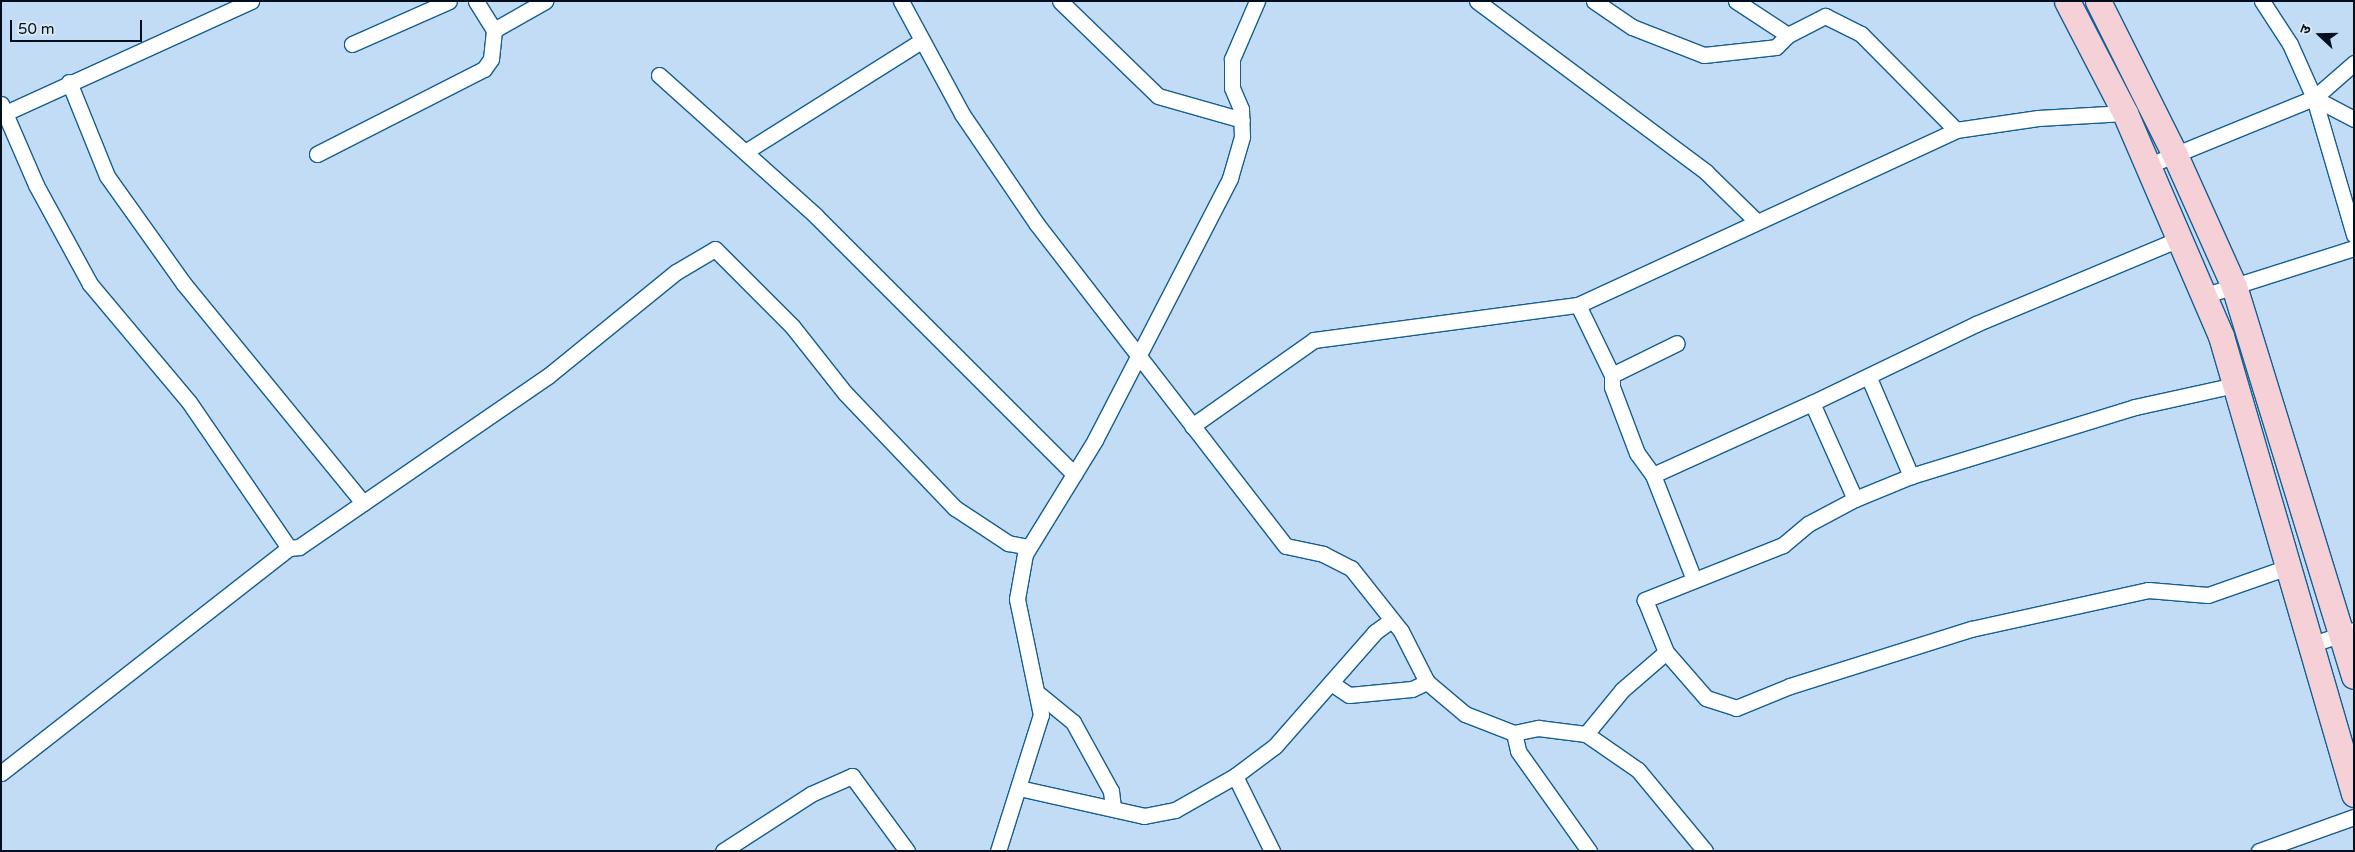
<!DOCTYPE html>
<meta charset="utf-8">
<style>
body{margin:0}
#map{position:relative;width:2355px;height:852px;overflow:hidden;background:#c1dcf4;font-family:"Varela Round","Noto Sans Devanagari",sans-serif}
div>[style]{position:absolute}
.roads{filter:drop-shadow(1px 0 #145e92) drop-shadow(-1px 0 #145e92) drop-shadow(0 1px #145e92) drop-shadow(0 -1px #145e92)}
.minor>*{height:15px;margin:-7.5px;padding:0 7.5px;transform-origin:7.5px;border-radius:7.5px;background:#fff}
.trunk>*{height:25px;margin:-12.5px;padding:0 12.5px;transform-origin:12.5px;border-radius:12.5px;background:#f6d0d7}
span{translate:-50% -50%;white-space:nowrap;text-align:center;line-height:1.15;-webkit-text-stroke:4px #dae7f3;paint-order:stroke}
.frame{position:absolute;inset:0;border:2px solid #000e1e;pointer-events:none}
.north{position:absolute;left:2295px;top:10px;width:50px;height:50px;-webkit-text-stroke:4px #dae7f3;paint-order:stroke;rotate:291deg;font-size:14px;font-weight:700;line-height:20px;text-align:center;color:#000e1e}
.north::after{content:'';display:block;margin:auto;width:18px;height:22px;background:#000e1e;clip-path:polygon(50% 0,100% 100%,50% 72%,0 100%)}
.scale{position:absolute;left:10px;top:20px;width:132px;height:22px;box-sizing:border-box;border:2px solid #000e1e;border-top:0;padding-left:6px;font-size:15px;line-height:18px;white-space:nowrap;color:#000e1e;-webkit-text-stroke:4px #dae7f3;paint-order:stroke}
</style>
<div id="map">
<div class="roads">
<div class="minor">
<div style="left:901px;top:1px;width:128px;rotate:61.6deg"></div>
<div style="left:962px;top:114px;width:132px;rotate:55.8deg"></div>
<div style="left:1036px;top:223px;width:408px;rotate:52.3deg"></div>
<div style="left:1286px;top:546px;width:38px;rotate:12deg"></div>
<div style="left:1323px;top:554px;width:31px;rotate:27deg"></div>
<div style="left:1351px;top:568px;width:80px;rotate:51.6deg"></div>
<div style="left:1401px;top:631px;width:57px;rotate:63deg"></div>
<div style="left:1427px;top:682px;width:50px;rotate:40.1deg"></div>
<div style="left:1465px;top:714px;width:53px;rotate:21.2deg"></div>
<div style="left:1514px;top:733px;width:25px;rotate:-12deg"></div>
<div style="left:1538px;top:728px;width:48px;rotate:7.1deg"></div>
<div style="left:1586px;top:734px;width:63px;rotate:34.7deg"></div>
<div style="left:1638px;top:770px;width:105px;rotate:50.4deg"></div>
<div style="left:1060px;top:1px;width:136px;rotate:44.1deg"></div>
<div style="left:1158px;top:96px;width:87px;rotate:15.9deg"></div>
<div style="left:1477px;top:1px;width:286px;rotate:36.7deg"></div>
<div style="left:1706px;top:172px;width:71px;rotate:44.4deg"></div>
<div style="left:1594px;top:1px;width:46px;rotate:34.4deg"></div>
<div style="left:1632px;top:27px;width:77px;rotate:21.3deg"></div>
<div style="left:1704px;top:55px;width:72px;rotate:-6.3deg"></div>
<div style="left:1776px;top:47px;width:17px;rotate:-45deg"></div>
<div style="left:1788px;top:35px;width:42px;rotate:-27.2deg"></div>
<div style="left:1825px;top:16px;width:40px;rotate:26.6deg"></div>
<div style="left:1861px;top:34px;width:135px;rotate:45.3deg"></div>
<div style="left:1736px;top:1px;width:62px;rotate:33.2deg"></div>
<div style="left:2262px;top:1px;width:51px;rotate:56.9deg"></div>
<div style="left:2290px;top:44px;width:59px;rotate:66deg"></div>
<div style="left:2314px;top:98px;width:143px;rotate:73.7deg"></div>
<div style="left:494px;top:30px;width:59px;rotate:-29.6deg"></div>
<div style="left:352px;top:44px;width:106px;rotate:-23.9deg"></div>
<div style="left:659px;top:75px;width:211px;rotate:41.9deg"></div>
<div style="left:816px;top:216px;width:365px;rotate:45deg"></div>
<div style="left:69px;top:82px;width:101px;rotate:68deg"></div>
<div style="left:107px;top:176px;width:133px;rotate:54.5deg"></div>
<div style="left:184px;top:284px;width:283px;rotate:50.7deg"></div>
<div style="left:2314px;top:98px;width:45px;rotate:27.7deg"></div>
<div style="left:1px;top:104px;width:88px;rotate:66.6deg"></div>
<div style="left:36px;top:185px;width:113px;rotate:61.4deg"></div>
<div style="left:90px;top:284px;width:154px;rotate:50deg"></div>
<div style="left:189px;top:402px;width:177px;rotate:55.6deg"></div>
<div style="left:1px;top:115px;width:275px;rotate:-24.5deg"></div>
<div style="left:745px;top:152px;width:208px;rotate:-32.2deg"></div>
<div style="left:317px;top:154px;width:187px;rotate:-27deg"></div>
<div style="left:484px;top:69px;width:12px;rotate:-55deg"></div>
<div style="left:491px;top:59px;width:29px;rotate:-84deg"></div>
<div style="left:494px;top:30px;width:34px;rotate:-122deg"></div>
<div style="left:2147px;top:166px;width:180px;rotate:-22.2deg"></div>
<div style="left:2314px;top:98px;width:53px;rotate:-41.2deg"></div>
<div style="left:2179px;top:239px;width:220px;rotate:157.3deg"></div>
<div style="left:1976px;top:324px;width:182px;rotate:154.3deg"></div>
<div style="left:1812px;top:403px;width:105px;rotate:65.9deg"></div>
<div style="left:1855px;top:499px;width:61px;rotate:-22.3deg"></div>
<div style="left:1911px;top:476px;width:234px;rotate:-17.1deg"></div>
<div style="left:2135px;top:407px;width:102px;rotate:-12.4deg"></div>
<div style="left:2203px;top:296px;width:158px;rotate:-17.6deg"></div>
<div style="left:1578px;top:305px;width:78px;rotate:64.1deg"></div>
<div style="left:1612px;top:375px;width:12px;rotate:90deg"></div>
<div style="left:1612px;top:387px;width:71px;rotate:69.3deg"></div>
<div style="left:1637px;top:453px;width:27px;rotate:54deg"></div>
<div style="left:1653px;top:475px;width:110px;rotate:68.6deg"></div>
<div style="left:1612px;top:375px;width:72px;rotate:-26.2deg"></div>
<div style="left:1869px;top:378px;width:107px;rotate:66.8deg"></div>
<div style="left:1192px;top:426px;width:149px;rotate:-35.2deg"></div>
<div style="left:1314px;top:340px;width:266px;rotate:-7.6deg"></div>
<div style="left:1578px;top:305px;width:417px;rotate:-24.8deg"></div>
<div style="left:1956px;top:130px;width:83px;rotate:-8.3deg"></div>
<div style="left:2038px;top:118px;width:87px;rotate:-3.3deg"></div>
<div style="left:1653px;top:475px;width:175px;rotate:-24.4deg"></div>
<div style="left:1855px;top:499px;width:53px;rotate:152deg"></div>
<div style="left:1808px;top:524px;width:33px;rotate:140deg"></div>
<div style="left:1783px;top:545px;width:149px;rotate:158.3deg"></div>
<div style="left:1645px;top:600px;width:56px;rotate:68deg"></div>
<div style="left:1666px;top:652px;width:61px;rotate:49deg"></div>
<div style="left:1706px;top:698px;width:32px;rotate:18deg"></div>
<div style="left:1736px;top:708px;width:58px;rotate:-22.2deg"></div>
<div style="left:1790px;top:686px;width:190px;rotate:-17.5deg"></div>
<div style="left:1971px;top:629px;width:181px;rotate:-12.4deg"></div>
<div style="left:2148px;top:590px;width:60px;rotate:4.8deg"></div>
<div style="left:2208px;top:595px;width:85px;rotate:-19.3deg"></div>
<div style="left:2310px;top:645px;width:46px;rotate:-18.8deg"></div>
<div style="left:1334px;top:685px;width:18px;rotate:34deg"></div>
<div style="left:1349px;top:695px;width:63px;rotate:-5.4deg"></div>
<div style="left:1412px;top:689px;width:17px;rotate:-25deg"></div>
<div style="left:1040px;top:695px;width:43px;rotate:39.3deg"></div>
<div style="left:1073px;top:722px;width:79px;rotate:61.2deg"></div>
<div style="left:1111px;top:791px;width:17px;rotate:83deg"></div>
<div style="left:1514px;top:733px;width:18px;rotate:77deg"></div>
<div style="left:1518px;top:751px;width:123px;rotate:54.6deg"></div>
<div style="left:1586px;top:734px;width:57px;rotate:-50.7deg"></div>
<div style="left:1622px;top:690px;width:58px;rotate:-40.8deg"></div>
<div style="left:1px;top:773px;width:365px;rotate:-38deg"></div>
<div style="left:289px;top:548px;width:10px;rotate:-6deg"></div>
<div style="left:299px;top:547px;width:302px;rotate:-34.5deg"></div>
<div style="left:548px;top:376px;width:165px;rotate:-39.1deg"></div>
<div style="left:676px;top:272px;width:45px;rotate:-30.5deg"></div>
<div style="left:715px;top:249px;width:109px;rotate:45deg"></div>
<div style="left:792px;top:326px;width:85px;rotate:51.7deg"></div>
<div style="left:845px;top:393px;width:159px;rotate:46.3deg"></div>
<div style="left:955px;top:508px;width:64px;rotate:33.4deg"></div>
<div style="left:1008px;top:543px;width:21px;rotate:11deg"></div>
<div style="left:1235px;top:776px;width:84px;rotate:63.7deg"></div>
<div style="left:1019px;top:788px;width:128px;rotate:12.6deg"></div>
<div style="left:1144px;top:816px;width:32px;rotate:-11deg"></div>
<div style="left:1175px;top:810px;width:69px;rotate:-29.5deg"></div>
<div style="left:1235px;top:776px;width:50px;rotate:-36.9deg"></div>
<div style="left:1275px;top:746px;width:152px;rotate:-48.7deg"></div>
<div style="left:1375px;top:632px;width:19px;rotate:-36deg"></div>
<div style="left:723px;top:851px;width:105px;rotate:-32.9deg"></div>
<div style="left:811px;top:794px;width:45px;rotate:-23.7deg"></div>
<div style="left:852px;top:776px;width:93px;rotate:53.7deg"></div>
<div style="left:998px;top:851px;width:143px;rotate:-72.5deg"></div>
<div style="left:1041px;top:715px;width:118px;rotate:-101.7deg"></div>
<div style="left:1017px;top:599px;width:46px;rotate:-79.9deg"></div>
<div style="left:1025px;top:554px;width:134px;rotate:-58.4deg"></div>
<div style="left:1095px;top:440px;width:295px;rotate:-62.7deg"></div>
<div style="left:1230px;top:178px;width:43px;rotate:-73.7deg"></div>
<div style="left:1242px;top:137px;width:28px;rotate:-92deg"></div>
<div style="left:1241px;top:109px;width:23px;rotate:-113deg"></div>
<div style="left:1232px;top:88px;width:29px;rotate:-90deg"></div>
<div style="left:1232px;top:59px;width:63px;rotate:-66.7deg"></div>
<div style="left:2259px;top:851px;width:101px;rotate:-19.7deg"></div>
</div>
<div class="trunk">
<div style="left:2067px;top:1px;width:126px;rotate:62.6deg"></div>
<div style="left:2125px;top:113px;width:243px;rotate:66.7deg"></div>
<div style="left:2221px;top:336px;width:477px;rotate:73.8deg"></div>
<div style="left:2098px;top:1px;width:172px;rotate:63.4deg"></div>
<div style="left:2175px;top:155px;width:144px;rotate:65.8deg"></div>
<div style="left:2234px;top:286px;width:408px;rotate:72.9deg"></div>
</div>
</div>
<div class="frame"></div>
<div class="north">उ</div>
<div class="scale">50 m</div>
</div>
